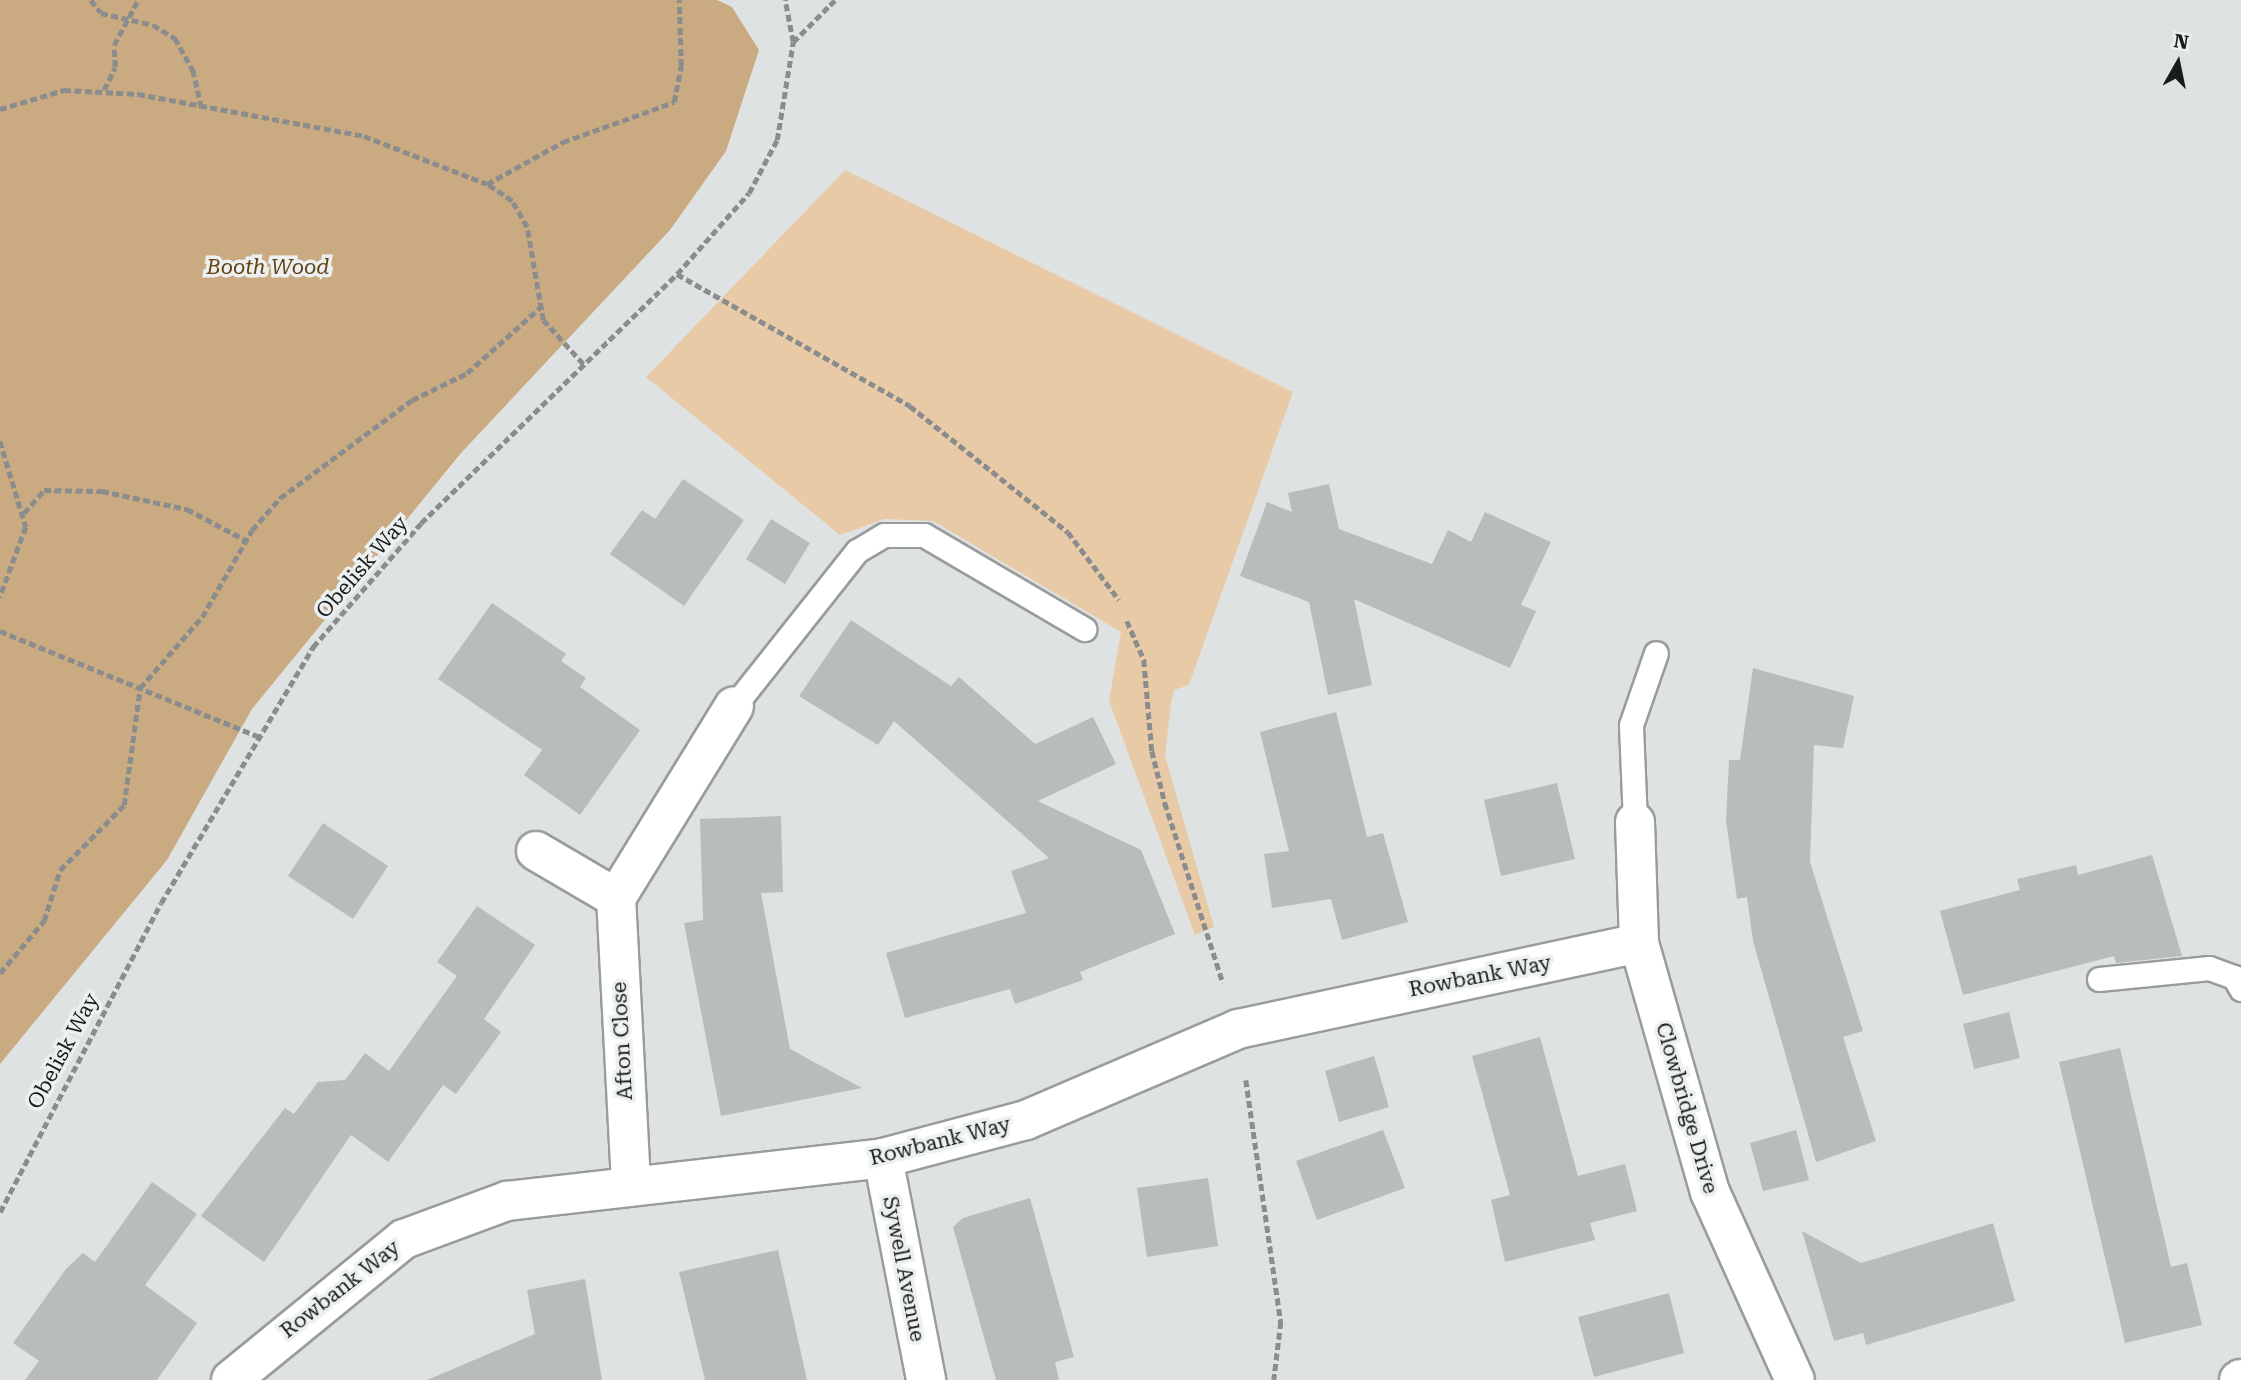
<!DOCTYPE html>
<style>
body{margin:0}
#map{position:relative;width:2241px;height:1380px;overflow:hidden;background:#dfe2e3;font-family:"Roboto Serif",serif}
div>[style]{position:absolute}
.green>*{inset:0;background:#e8cba6}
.forest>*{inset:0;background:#caaa81}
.building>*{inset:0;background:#b8bcbc}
.path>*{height:4.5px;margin-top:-2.25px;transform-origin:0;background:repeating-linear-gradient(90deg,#8a8c8d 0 7px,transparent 0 10.5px)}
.roads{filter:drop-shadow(2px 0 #989c9c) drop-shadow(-2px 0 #989c9c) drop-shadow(0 2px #989c9c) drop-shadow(0 -2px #989c9c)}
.service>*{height:23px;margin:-11.5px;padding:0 11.5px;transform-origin:11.5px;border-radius:11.5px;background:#fff}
.minor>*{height:38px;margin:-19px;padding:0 19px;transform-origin:19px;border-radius:19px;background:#fff}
span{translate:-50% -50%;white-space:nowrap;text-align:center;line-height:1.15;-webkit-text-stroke:7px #ecf0f0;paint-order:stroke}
.park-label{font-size:21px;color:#634311;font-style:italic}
.street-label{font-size:21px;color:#1a1c1c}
.north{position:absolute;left:2143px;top:28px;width:70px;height:70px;-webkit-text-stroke:5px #ecf0f0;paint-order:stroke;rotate:9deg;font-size:19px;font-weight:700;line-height:28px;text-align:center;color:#1a1c1c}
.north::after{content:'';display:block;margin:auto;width:24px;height:32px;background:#1a1c1c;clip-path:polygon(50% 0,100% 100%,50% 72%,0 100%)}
</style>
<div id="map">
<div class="green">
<div style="clip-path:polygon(845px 170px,1293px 392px,1189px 685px,1174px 690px,1171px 703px,1165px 756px,1214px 927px,1195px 935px,1109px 701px,1121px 632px,933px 521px,884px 519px,840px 535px,646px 377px)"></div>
</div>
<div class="forest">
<div style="clip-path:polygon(0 0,717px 0,732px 7px,759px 50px,726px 151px,670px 230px,461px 453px,252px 709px,167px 860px,0 1064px)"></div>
</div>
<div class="building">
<div style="clip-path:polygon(683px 479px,744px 520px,684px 606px,610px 554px,642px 510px,655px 519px)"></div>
<div style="clip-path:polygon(1329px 484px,1339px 529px,1432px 564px,1448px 530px,1471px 542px,1485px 512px,1551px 542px,1521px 605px,1536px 611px,1510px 668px,1354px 599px,1372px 685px,1328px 695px,1309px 602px,1240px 576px,1267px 502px,1292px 512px,1288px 493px)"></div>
<div style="clip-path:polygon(771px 519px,810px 543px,785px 584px,746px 559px)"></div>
<div style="clip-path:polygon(492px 603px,566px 654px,561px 661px,586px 678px,580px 687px,640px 730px,580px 815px,524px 775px,542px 750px,438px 679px)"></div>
<div style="clip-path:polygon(851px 620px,951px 686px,959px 677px,1035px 744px,1093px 717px,1116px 764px,1038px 801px,1141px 850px,1175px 934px,1080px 972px,1083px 980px,1015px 1004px,1010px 989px,905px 1018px,886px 953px,1026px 913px,1011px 871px,1049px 858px,894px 721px,878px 745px,799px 696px)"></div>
<div style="clip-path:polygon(1753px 668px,1854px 696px,1843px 748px,1814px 745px,1810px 862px,1863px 1031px,1843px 1037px,1876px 1141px,1816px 1162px,1753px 941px,1747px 897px,1737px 899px,1726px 820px,1729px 760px,1740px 760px)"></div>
<div style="clip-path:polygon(1336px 712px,1367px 837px,1383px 833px,1408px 922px,1342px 940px,1331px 899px,1272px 908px,1264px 854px,1289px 851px,1260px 732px)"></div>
<div style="clip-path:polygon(1557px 783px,1575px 859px,1501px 876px,1484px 800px)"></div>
<div style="clip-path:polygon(781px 816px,783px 892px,761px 893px,790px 1049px,862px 1088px,721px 1116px,684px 923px,703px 920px,700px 819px)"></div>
<div style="clip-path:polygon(323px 823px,388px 866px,353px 919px,288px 876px)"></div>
<div style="clip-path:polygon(2152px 855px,2182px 956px,2116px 963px,2114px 956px,1963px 995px,1940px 911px,2020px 890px,2017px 879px,2076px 865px,2078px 875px)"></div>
<div style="clip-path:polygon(477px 906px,535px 945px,484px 1019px,501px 1032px,456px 1094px,443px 1085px,388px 1162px,351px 1135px,264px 1262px,201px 1216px,285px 1108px,294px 1114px,318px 1082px,345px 1080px,365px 1053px,389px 1071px,457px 976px,437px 962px)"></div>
<div style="clip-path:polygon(2009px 1012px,2020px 1058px,1974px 1069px,1963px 1024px)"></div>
<div style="clip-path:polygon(1540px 1037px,1578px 1176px,1625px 1164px,1637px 1211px,1590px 1223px,1595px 1240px,1505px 1262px,1491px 1200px,1510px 1195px,1472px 1056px)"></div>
<div style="clip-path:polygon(2120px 1048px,2171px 1267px,2187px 1263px,2202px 1325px,2125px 1343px,2059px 1062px)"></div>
<div style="clip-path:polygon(1374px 1056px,1389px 1107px,1339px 1122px,1325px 1071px)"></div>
<div style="clip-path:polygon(1383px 1130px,1405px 1188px,1317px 1220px,1296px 1161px)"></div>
<div style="clip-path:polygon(1796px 1130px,1809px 1180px,1763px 1191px,1750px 1143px)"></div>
<div style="clip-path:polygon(1208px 1178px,1218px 1246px,1147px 1257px,1137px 1188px)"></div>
<div style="clip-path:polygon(152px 1182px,197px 1214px,145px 1285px,197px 1323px,157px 1380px,25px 1380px,39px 1361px,13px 1343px,66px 1269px,83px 1253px,95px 1262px)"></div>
<div style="clip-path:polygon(1030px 1198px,1074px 1357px,1055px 1362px,1059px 1380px,996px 1380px,953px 1227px,963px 1218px)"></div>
<div style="clip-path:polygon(1993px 1223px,2015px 1301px,1866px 1345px,1863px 1333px,1834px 1341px,1802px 1231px,1861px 1263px)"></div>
<div style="clip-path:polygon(778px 1250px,807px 1380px,705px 1380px,679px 1272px)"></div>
<div style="clip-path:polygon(585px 1279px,602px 1380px,427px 1380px,535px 1334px,527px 1290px)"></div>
<div style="clip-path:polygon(1669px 1293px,1684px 1353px,1594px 1377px,1578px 1317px)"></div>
</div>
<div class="path">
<div style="left:91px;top:0;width:16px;rotate:52deg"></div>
<div style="left:101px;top:13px;width:53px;rotate:13deg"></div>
<div style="left:153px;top:25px;width:26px;rotate:31deg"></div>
<div style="left:175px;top:38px;width:37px;rotate:61deg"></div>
<div style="left:193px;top:70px;width:39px;rotate:77deg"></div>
<div style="left:793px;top:42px;width:59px;rotate:-45deg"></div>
<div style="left:104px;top:90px;width:25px;rotate:-64deg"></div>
<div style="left:115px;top:67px;width:22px;rotate:-93deg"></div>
<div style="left:114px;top:45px;width:51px;rotate:-61.9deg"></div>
<div style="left:0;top:109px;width:67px;rotate:-16.5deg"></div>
<div style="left:64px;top:90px;width:74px;rotate:3.1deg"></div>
<div style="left:138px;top:94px;width:230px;rotate:10.5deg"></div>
<div style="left:364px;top:136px;width:132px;rotate:21.3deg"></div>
<div style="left:677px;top:274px;width:268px;rotate:29.5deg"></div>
<div style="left:910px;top:406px;width:202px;rotate:38.6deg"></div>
<div style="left:1068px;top:532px;width:85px;rotate:53.1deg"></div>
<div style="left:583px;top:364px;width:59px;rotate:-132.3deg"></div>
<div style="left:543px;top:320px;width:94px;rotate:-99.8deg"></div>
<div style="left:527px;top:227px;width:30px;rotate:-120deg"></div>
<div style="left:512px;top:201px;width:30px;rotate:-146deg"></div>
<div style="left:487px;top:184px;width:87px;rotate:-28.9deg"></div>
<div style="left:563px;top:142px;width:118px;rotate:-19.8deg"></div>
<div style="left:674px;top:102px;width:37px;rotate:-79deg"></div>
<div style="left:681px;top:66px;width:66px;rotate:-91.7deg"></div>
<div style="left:0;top:441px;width:90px;rotate:73.2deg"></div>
<div style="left:26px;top:527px;width:75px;rotate:110.4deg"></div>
<div style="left:24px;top:513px;width:30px;rotate:-49deg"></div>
<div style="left:44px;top:490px;width:58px;rotate:1deg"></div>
<div style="left:102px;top:491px;width:87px;rotate:12deg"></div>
<div style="left:187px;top:509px;width:66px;rotate:28.1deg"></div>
<div style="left:1127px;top:621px;width:43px;rotate:66.4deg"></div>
<div style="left:1144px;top:660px;width:91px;rotate:85deg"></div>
<div style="left:1152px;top:751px;width:54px;rotate:76deg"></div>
<div style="left:1165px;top:803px;width:189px;rotate:72.1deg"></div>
<div style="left:0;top:631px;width:281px;rotate:22.2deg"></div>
<div style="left:0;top:973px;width:68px;rotate:-49.8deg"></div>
<div style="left:44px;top:921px;width:53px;rotate:-72.6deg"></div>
<div style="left:60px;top:870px;width:91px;rotate:-45.4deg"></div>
<div style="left:124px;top:805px;width:118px;rotate:-82.2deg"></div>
<div style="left:140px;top:688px;width:94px;rotate:-48.9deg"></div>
<div style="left:202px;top:617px;width:100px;rotate:-60.1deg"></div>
<div style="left:252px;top:530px;width:43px;rotate:-48.8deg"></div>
<div style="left:280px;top:498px;width:164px;rotate:-36.6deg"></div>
<div style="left:412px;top:400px;width:61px;rotate:-26.1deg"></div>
<div style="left:467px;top:373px;width:103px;rotate:-41.9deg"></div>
<div style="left:1246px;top:1080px;width:245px;rotate:81.8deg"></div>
<div style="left:1281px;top:1322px;width:58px;rotate:96.9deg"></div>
<div style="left:0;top:1212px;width:348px;rotate:-62.5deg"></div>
<div style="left:161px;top:903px;width:298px;rotate:-59.3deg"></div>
<div style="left:313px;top:647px;width:164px;rotate:-48.9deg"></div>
<div style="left:421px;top:523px;width:357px;rotate:-44.2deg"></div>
<div style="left:677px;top:274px;width:108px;rotate:-48.4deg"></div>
<div style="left:749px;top:193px;width:60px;rotate:-62.2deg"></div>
<div style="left:777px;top:140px;width:99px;rotate:-80.7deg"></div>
<div style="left:793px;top:42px;width:43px;rotate:-100.8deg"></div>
</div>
<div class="roads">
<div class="service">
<div style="left:734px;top:706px;width:198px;rotate:-51.6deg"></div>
<div style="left:857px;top:551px;width:31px;rotate:-31deg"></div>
<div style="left:884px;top:535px;width:40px"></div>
<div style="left:924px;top:535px;width:186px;rotate:30.4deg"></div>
<div style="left:1635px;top:822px;width:97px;rotate:-92.4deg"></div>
<div style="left:1631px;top:725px;width:76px;rotate:-70.9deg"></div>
<div style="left:2099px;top:979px;width:111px;rotate:-5.7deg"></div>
<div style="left:2209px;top:968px;width:27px;rotate:20deg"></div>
<div style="left:2234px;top:977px;width:14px;rotate:60deg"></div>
</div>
<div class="minor">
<div style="left:1635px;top:822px;width:121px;rotate:88.1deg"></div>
<div style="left:1639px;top:943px;width:259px;rotate:74.1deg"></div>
<div style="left:1710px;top:1192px;width:206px;rotate:65.7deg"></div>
<div style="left:536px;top:851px;width:93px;rotate:30.4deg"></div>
<div style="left:883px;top:1158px;width:226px;rotate:79deg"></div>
<div style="left:631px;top:1183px;width:285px;rotate:-93deg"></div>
<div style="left:616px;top:898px;width:225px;rotate:-58.4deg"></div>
<div style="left:231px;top:1380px;width:223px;rotate:-39.2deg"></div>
<div style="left:404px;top:1239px;width:110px;rotate:-20.3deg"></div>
<div style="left:507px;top:1201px;width:378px;rotate:-6.5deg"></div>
<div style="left:883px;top:1158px;width:148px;rotate:-14.9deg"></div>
<div style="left:1026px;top:1120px;width:231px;rotate:-23.2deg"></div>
<div style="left:1238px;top:1029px;width:410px;rotate:-12.1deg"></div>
<div style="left:2239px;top:1380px;width:2px;rotate:-27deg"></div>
</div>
</div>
<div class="park-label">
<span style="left:268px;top:267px">Booth Wood</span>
</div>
<div class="street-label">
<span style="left:362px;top:567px;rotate:-49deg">Obelisk Way</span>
<span style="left:1480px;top:976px;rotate:-11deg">Rowbank Way</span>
<span style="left:622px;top:1041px;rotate:-93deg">Afton Close</span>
<span style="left:63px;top:1051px;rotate:-62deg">Obelisk Way</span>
<span style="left:1687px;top:1108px;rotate:74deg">Clowbridge Drive</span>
<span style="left:940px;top:1141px;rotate:-14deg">Rowbank Way</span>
<span style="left:904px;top:1269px;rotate:79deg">Sywell Avenue</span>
<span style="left:340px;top:1289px;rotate:-38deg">Rowbank Way</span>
</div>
<div class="north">N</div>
</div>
